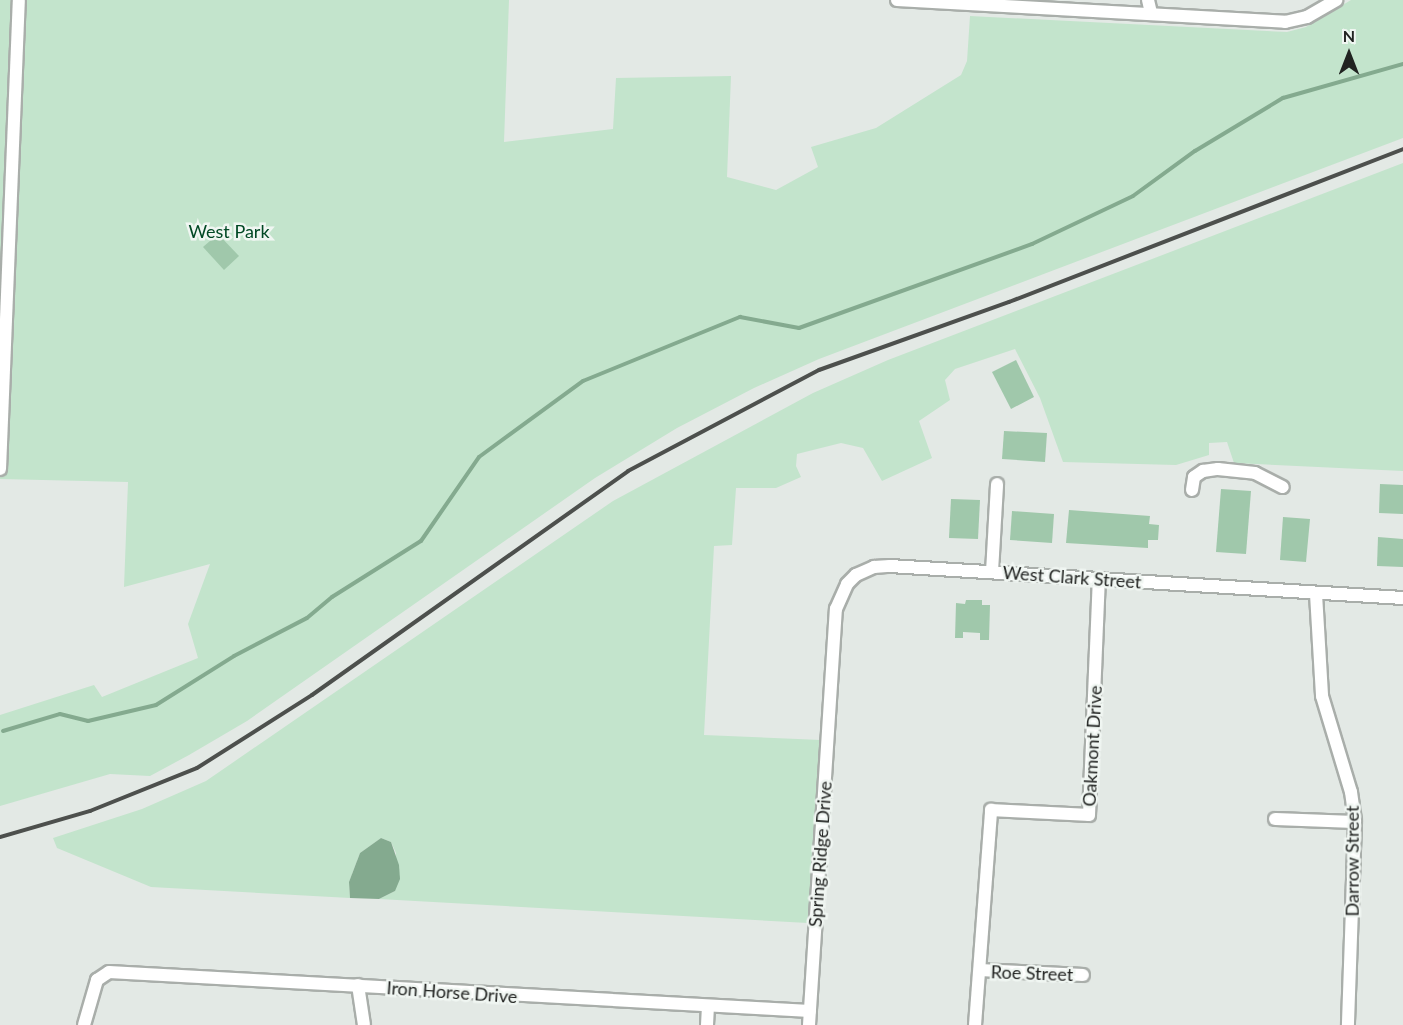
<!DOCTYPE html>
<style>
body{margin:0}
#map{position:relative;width:1403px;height:1025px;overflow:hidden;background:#e3e9e5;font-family:Lato,sans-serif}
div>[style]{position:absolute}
.green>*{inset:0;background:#c3e4cc}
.water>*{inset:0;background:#84aa8f}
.stream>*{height:4px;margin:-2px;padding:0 2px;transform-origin:2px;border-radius:2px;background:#84aa8f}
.building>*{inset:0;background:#a0c8ab}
.roads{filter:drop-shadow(2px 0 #a9aeaa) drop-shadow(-2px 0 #a9aeaa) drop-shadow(0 2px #a9aeaa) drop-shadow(0 -2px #a9aeaa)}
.minor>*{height:12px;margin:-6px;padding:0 6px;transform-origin:6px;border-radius:6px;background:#fff}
.rail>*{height:4px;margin:-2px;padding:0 2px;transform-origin:2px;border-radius:2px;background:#4d504d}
span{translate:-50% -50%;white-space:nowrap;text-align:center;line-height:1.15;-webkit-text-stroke:5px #f0f6f2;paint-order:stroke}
.park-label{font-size:18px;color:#014824}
.street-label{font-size:18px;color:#212321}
.north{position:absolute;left:1319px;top:24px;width:60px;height:60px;-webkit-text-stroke:4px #f0f6f2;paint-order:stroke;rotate:0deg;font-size:16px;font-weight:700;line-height:24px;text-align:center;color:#212321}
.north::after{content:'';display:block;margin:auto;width:21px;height:27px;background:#212321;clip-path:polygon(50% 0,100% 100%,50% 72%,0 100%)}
</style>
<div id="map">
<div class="green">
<div style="clip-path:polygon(0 0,509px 0,504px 142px,613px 129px,616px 78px,731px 76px,727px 177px,776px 190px,818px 167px,811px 147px,876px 128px,961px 75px,967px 61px,970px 16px,1287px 32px,1306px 27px,1351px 0,1403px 0,1403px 138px,819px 359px,754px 388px,677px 428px,595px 478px,247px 721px,189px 755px,150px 776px,110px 774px,0 806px,0 715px,94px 685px,102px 697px,198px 658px,188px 624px,210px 564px,124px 587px,128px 482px,0 479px)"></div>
<div style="clip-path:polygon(1403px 163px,1403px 471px,1234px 463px,1227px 442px,1209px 443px,1209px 455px,1176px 465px,1063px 462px,1040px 398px,1015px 349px,955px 369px,945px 380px,950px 400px,919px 421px,932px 458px,882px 481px,863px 448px,841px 443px,797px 454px,796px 466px,801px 477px,776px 488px,736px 488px,732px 545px,714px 546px,704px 735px,821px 740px,808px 923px,379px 899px,395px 891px,396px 853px,391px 842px,381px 838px,360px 853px,349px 882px,350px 898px,151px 887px,57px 848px,53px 838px,142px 809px,206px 781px,613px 501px,813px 393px,888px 360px)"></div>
</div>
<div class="water">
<div style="clip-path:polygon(381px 838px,391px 842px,399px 865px,400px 879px,395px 891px,379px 899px,350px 898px,349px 882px,360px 853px)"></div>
</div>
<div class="stream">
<div style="left:3px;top:731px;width:59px;rotate:-16.6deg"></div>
<div style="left:60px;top:714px;width:29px;rotate:14deg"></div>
<div style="left:88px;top:721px;width:70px;rotate:-13.2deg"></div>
<div style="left:156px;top:705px;width:92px;rotate:-32.1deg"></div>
<div style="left:234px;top:656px;width:82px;rotate:-27.5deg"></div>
<div style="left:307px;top:618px;width:33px;rotate:-40deg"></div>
<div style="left:332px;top:597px;width:105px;rotate:-32.2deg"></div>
<div style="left:421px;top:541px;width:102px;rotate:-55.4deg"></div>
<div style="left:479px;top:457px;width:129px;rotate:-36.2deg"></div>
<div style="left:583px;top:381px;width:170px;rotate:-22.2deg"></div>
<div style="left:740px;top:317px;width:60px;rotate:10.6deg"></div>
<div style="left:799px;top:328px;width:248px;rotate:-19.8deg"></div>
<div style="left:1032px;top:244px;width:112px;rotate:-25.4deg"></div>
<div style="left:1133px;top:196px;width:77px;rotate:-36deg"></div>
<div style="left:1195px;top:151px;width:103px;rotate:-31.1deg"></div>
<div style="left:1283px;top:98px;width:125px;rotate:-15.8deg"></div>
</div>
<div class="building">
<div style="clip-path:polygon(218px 234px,239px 256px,224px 270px,203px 247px)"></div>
<div style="clip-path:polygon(1016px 360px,1034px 397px,1011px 409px,992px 372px)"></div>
<div style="clip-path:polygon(1004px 431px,1047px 433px,1045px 462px,1002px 459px)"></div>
<div style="clip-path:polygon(1380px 484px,1403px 485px,1403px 514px,1379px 513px)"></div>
<div style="clip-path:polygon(1221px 489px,1251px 491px,1246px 554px,1216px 552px)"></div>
<div style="clip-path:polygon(951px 499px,980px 500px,978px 539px,949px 538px)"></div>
<div style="clip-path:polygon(1069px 510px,1150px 516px,1149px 524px,1159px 525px,1158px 540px,1148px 540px,1148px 548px,1066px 543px)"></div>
<div style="clip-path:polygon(1012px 511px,1054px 514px,1052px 543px,1010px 540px)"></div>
<div style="clip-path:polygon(1283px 517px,1310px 519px,1306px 562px,1280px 560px)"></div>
<div style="clip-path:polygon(1378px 537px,1403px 539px,1403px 567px,1377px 566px)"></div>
<div style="clip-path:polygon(966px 600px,982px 600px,982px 605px,990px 605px,989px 640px,980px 640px,980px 633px,963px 632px,963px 638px,955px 638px,956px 603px,965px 604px)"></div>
</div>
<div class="roads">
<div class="minor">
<div style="left:897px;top:0;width:389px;rotate:3.2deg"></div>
<div style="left:1285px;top:22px;width:23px;rotate:-13deg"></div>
<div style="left:1307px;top:17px;width:34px;rotate:-30deg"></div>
<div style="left:1148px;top:0;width:13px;rotate:77deg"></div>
<div style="left:0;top:469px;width:469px;rotate:-87.7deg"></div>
<div style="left:1192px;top:490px;width:13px;rotate:-81deg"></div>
<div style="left:1194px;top:477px;width:11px;rotate:-34deg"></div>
<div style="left:1203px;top:471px;width:15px;rotate:-8deg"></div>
<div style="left:1218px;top:469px;width:37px;rotate:6deg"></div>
<div style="left:1255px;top:473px;width:31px;rotate:27deg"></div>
<div style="left:992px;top:572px;width:88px;rotate:-86.7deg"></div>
<div style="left:1316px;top:594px;width:102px;rotate:86.6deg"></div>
<div style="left:1322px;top:696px;width:100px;rotate:73.2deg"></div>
<div style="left:1351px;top:792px;width:30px;rotate:82deg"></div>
<div style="left:1355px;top:822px;width:203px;rotate:92deg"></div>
<div style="left:1275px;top:819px;width:80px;rotate:2.1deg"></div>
<div style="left:980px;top:970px;width:103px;rotate:2.8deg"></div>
<div style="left:358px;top:985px;width:40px;rotate:81.5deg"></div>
<div style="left:84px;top:1025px;width:47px;rotate:-73.9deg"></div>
<div style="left:97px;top:980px;width:14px;rotate:-34deg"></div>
<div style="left:109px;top:972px;width:702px;rotate:3.18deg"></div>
<div style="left:707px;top:1025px;width:17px;rotate:-87deg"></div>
<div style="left:809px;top:1025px;width:417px;rotate:-86.3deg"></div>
<div style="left:836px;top:609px;width:27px;rotate:-66deg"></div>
<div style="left:847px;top:584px;width:13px;rotate:-45deg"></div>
<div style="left:856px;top:575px;width:20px;rotate:-24deg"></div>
<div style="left:874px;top:567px;width:16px;rotate:-4deg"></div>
<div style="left:890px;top:566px;width:514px;rotate:3.57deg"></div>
<div style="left:975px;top:1025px;width:216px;rotate:-85.7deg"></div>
<div style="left:991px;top:810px;width:98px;rotate:2.9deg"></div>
<div style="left:1089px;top:815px;width:235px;rotate:-87.6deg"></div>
</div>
</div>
<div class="rail">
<div style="left:0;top:837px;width:94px;rotate:-16.1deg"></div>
<div style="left:90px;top:811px;width:115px;rotate:-21.9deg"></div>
<div style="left:197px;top:768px;width:136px;rotate:-32.4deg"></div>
<div style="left:312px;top:695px;width:387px;rotate:-35.3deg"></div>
<div style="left:628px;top:471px;width:216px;rotate:-27.9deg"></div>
<div style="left:819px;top:370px;width:202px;rotate:-19.7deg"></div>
<div style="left:1009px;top:302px;width:423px;rotate:-21.2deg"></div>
</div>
<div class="park-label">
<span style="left:229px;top:231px">West Park</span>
</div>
<div class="street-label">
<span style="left:1072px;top:577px;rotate:4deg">West Clark Street</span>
<span style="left:1092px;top:746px;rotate:-87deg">Oakmont Drive</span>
<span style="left:820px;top:854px;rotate:-86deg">Spring Ridge Drive</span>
<span style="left:1352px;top:861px;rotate:-90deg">Darrow Street</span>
<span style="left:1032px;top:973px;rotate:2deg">Roe Street</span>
<span style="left:452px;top:992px;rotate:4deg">Iron Horse Drive</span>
</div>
<div class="north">N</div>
</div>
